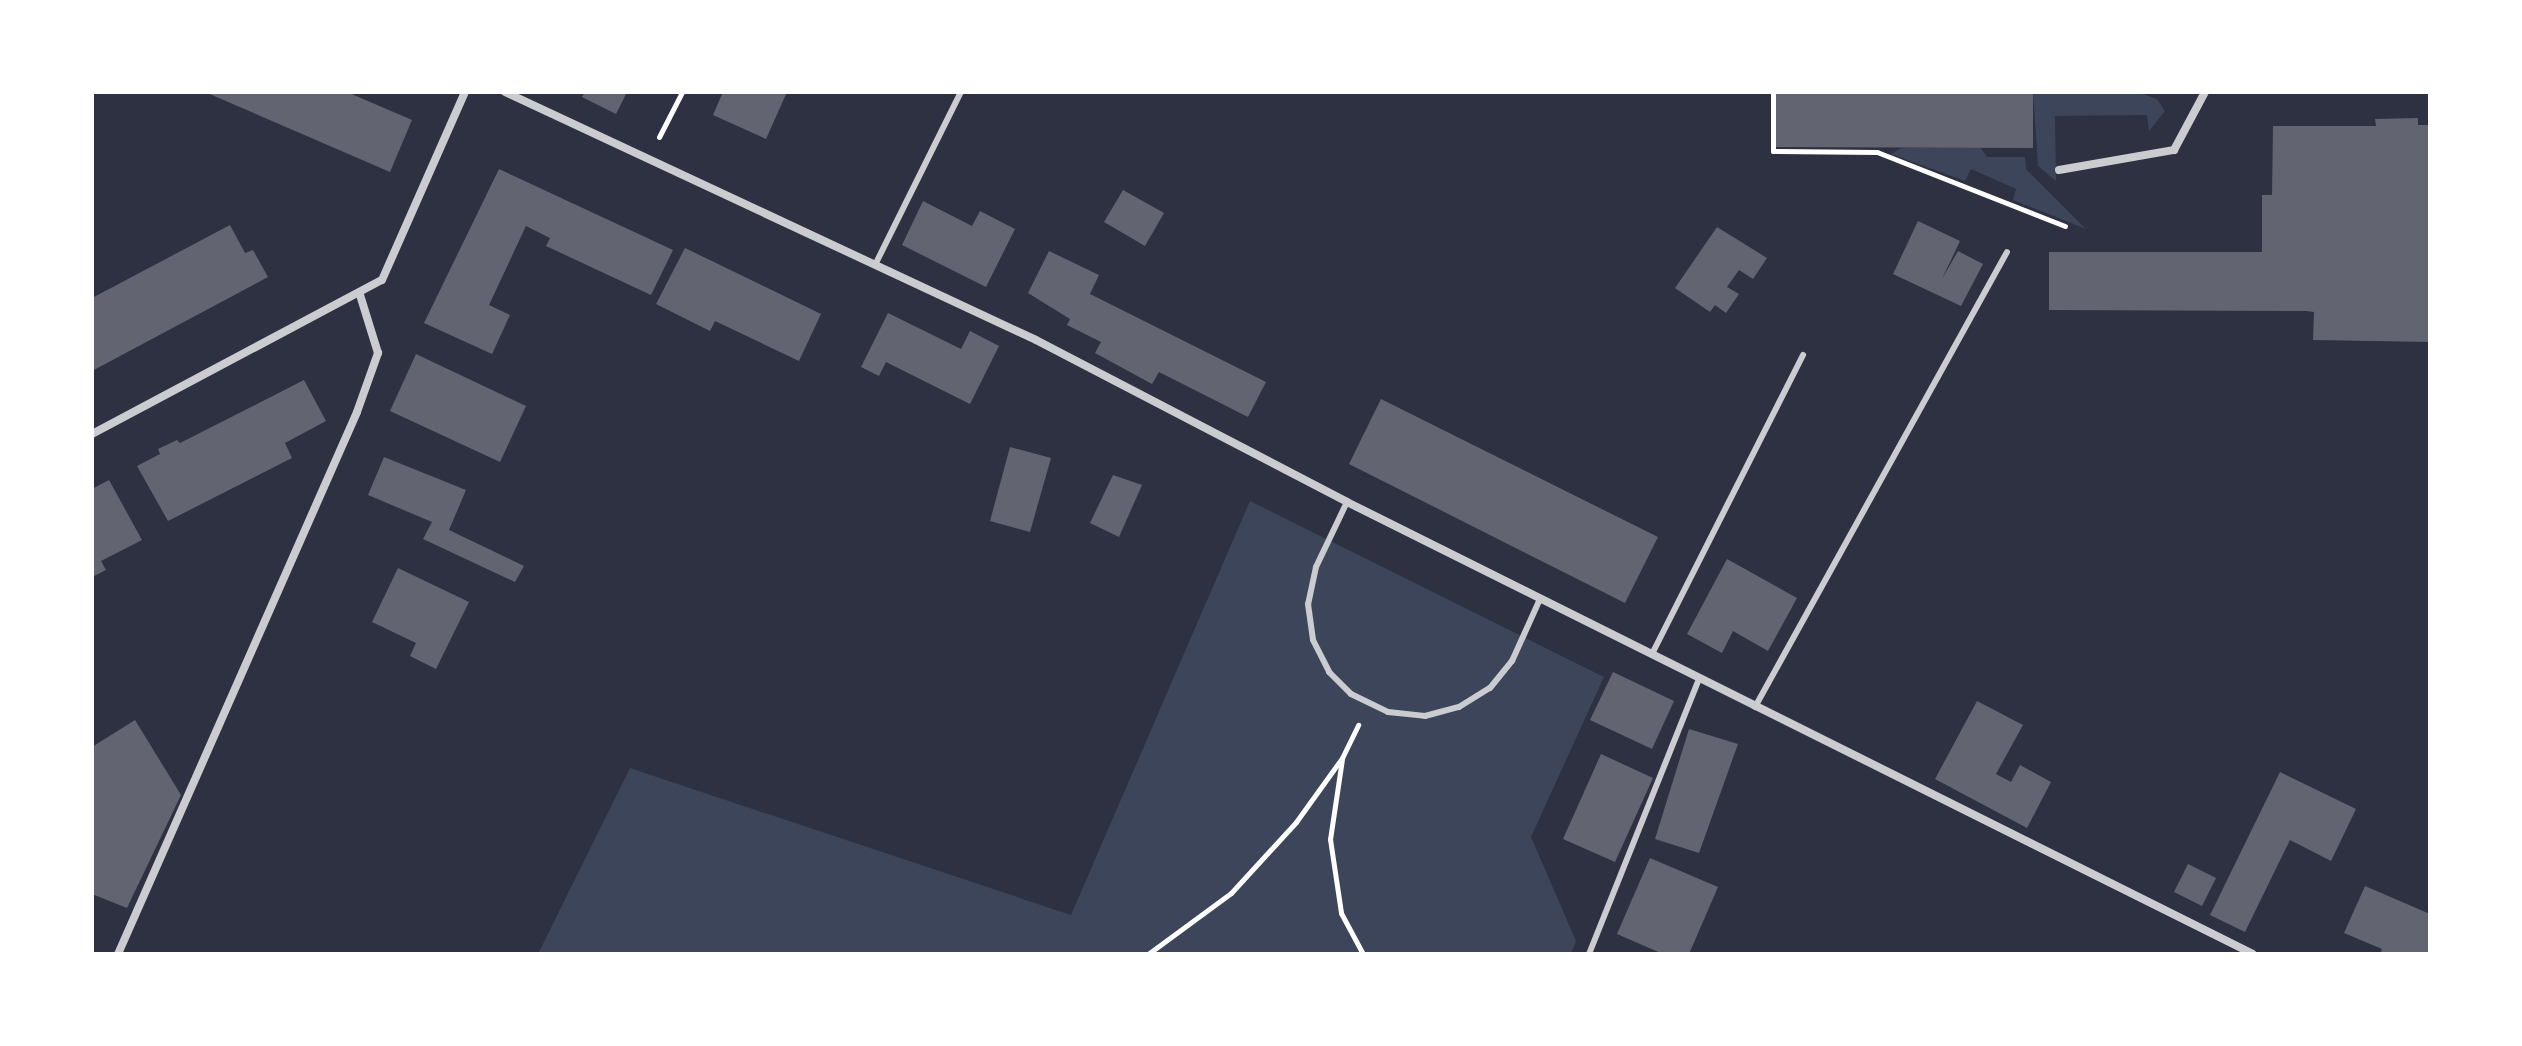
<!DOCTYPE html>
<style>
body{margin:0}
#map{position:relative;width:2522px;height:1046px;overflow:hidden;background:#2d3142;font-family:"PT Sans",sans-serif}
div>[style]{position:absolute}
.green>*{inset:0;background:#3c4559}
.building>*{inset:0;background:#626471}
.path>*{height:5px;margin:-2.5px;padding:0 2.5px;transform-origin:2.5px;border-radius:2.5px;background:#fff}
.service>*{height:6px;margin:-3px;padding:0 3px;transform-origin:3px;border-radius:3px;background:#caccd0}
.minor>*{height:8px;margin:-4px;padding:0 4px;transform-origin:4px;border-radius:4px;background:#caccd0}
span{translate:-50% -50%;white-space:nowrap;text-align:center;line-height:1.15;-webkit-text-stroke:6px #fff;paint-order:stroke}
.frame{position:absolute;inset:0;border:94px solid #fff;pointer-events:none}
</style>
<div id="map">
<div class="green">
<div style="clip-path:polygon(2033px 92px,2137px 92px,2157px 99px,2165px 111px,2149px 131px,2147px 115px,2055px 116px,2056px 181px,2038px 166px)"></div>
<div style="clip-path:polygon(1980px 147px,1987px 157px,2025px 157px,2026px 169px,2086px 229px,2013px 200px,2016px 189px,1971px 169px,1965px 181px,1891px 154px,1901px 148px)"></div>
<div style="clip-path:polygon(1250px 501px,1604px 677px,1531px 837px,1576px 941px,1571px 954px,538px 954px,630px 768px,1071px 915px)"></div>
</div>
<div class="building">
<div style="clip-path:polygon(205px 92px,347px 92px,412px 120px,390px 172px)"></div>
<div style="clip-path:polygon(585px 92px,627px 92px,616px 114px,582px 97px)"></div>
<div style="clip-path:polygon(723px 92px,787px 92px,766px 139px,713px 115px)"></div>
<div style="clip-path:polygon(1776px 92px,2033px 92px,2033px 148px,1776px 147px)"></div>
<div style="clip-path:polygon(2418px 118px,2418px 125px,2430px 125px,2430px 342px,2313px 340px,2314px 312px,2306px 311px,2049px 310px,2049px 252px,2262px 252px,2262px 195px,2272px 195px,2273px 126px,2376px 126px,2375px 119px)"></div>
<div style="clip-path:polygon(499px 169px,673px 250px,651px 295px,546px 246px,550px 238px,526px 226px,489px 305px,510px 315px,492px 354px,424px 323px)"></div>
<div style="clip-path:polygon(1123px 190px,1164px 213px,1145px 246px,1104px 222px)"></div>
<div style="clip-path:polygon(923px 201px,972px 226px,980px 211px,1015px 229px,986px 287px,902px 245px)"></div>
<div style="clip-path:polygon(1918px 221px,1960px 241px,1942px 279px,1958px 251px,1983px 264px,1961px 306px,1893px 274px)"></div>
<div style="clip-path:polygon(230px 225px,245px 253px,253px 250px,268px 277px,92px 371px,92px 298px)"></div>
<div style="clip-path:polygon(1717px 227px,1767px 258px,1753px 279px,1739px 270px,1727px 287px,1739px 294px,1726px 313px,1715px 305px,1710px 312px,1675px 288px)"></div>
<div style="clip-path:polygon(685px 248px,821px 314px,799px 361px,715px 321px,710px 331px,656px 304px)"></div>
<div style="clip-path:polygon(1049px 251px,1099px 275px,1090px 294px,1266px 382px,1248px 417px,1159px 372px,1152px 384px,1095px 353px,1101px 342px,1067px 325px,1070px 319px,1028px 293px)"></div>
<div style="clip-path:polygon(888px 313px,961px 349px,970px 331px,999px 346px,970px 404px,886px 362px,879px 376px,861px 367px)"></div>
<div style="clip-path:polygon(416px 354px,526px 406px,500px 462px,390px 411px)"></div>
<div style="clip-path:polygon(304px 380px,326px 421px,285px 443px,292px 458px,168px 521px,137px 466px,160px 454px,158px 449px,177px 440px,180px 443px)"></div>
<div style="clip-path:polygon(1381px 399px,1658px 537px,1625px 603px,1349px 464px)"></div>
<div style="clip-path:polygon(1010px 447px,1051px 458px,1030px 532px,990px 521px)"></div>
<div style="clip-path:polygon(384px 457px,466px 490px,449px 530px,524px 566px,515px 582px,423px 539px,432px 522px,368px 495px)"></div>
<div style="clip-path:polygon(1113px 475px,1142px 485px,1119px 537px,1090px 523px)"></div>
<div style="clip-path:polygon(109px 480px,142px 540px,101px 561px,106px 570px,92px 577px,92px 489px)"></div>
<div style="clip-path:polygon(1727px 559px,1797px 598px,1768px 651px,1733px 631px,1722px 653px,1687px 634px)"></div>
<div style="clip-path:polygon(398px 568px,469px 602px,436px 669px,410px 656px,416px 643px,372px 622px)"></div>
<div style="clip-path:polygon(1613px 672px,1674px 701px,1652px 749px,1590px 720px)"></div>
<div style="clip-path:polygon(1977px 701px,2023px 725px,1996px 774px,2011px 782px,2020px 765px,2051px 782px,2027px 828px,1935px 779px)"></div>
<div style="clip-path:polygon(135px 720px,181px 795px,127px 908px,92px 894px,92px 747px)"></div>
<div style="clip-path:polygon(1689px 729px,1738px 744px,1699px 853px,1655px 839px)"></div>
<div style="clip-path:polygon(1601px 754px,1653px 778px,1615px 862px,1563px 839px)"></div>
<div style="clip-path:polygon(2280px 772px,2356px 809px,2331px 861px,2290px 840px,2245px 932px,2210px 915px)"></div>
<div style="clip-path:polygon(1650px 858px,1718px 887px,1689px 954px,1663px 954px,1617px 934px)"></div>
<div style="clip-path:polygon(2188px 864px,2216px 878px,2202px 906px,2174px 892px)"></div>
<div style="clip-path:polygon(2365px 886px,2430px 914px,2430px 954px,2380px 954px,2382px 949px,2344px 933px)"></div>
</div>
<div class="path">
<div style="left:1773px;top:92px;width:59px;rotate:90deg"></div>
<div style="left:1773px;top:151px;width:104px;rotate:0.6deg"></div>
<div style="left:1877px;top:152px;width:202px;rotate:21.5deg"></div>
<div style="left:659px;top:137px;width:51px;rotate:-62.9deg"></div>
<div style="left:1342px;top:759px;width:81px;rotate:98.5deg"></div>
<div style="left:1330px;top:839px;width:75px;rotate:81.5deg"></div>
<div style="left:1341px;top:913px;width:47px;rotate:61.8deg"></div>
<div style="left:1148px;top:954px;width:103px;rotate:-36.3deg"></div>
<div style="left:1231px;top:893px;width:96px;rotate:-47.5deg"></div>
<div style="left:1296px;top:822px;width:79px;rotate:-54.3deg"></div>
<div style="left:1342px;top:758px;width:37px;rotate:-64deg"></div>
</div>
<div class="service">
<div style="left:875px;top:265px;width:193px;rotate:-63.6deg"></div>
<div style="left:1347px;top:502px;width:72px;rotate:115.5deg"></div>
<div style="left:1316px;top:567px;width:38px;rotate:102deg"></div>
<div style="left:1308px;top:604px;width:36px;rotate:82deg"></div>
<div style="left:1313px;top:640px;width:36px;rotate:63deg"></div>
<div style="left:1329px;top:672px;width:31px;rotate:45deg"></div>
<div style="left:1351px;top:694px;width:41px;rotate:25.9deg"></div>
<div style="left:1388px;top:712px;width:37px;rotate:6deg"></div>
<div style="left:1425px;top:716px;width:35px;rotate:-15deg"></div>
<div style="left:1459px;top:707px;width:36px;rotate:-32deg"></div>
<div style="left:1490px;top:688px;width:35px;rotate:-51deg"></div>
<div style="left:1512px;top:661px;width:68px;rotate:-65.7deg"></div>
<div style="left:1652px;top:654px;width:335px;rotate:-63.2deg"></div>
<div style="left:1755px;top:707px;width:520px;rotate:-61.02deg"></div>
<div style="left:1589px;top:954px;width:296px;rotate:-68.2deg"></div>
</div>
<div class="minor">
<div style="left:505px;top:92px;width:586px;rotate:25.03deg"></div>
<div style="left:1036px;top:340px;width:351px;rotate:27.5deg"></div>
<div style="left:1347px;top:502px;width:1012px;rotate:26.51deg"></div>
<div style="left:2059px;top:170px;width:117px;rotate:-9.9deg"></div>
<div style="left:2174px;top:150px;width:66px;rotate:-61.9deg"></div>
<div style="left:92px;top:434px;width:328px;rotate:-28deg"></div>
<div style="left:382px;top:280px;width:206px;rotate:-66.2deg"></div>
<div style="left:118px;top:954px;width:592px;rotate:-66.2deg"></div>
<div style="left:357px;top:412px;width:63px;rotate:-70.4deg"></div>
<div style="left:378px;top:353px;width:61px;rotate:-107.2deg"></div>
</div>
<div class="frame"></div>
</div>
